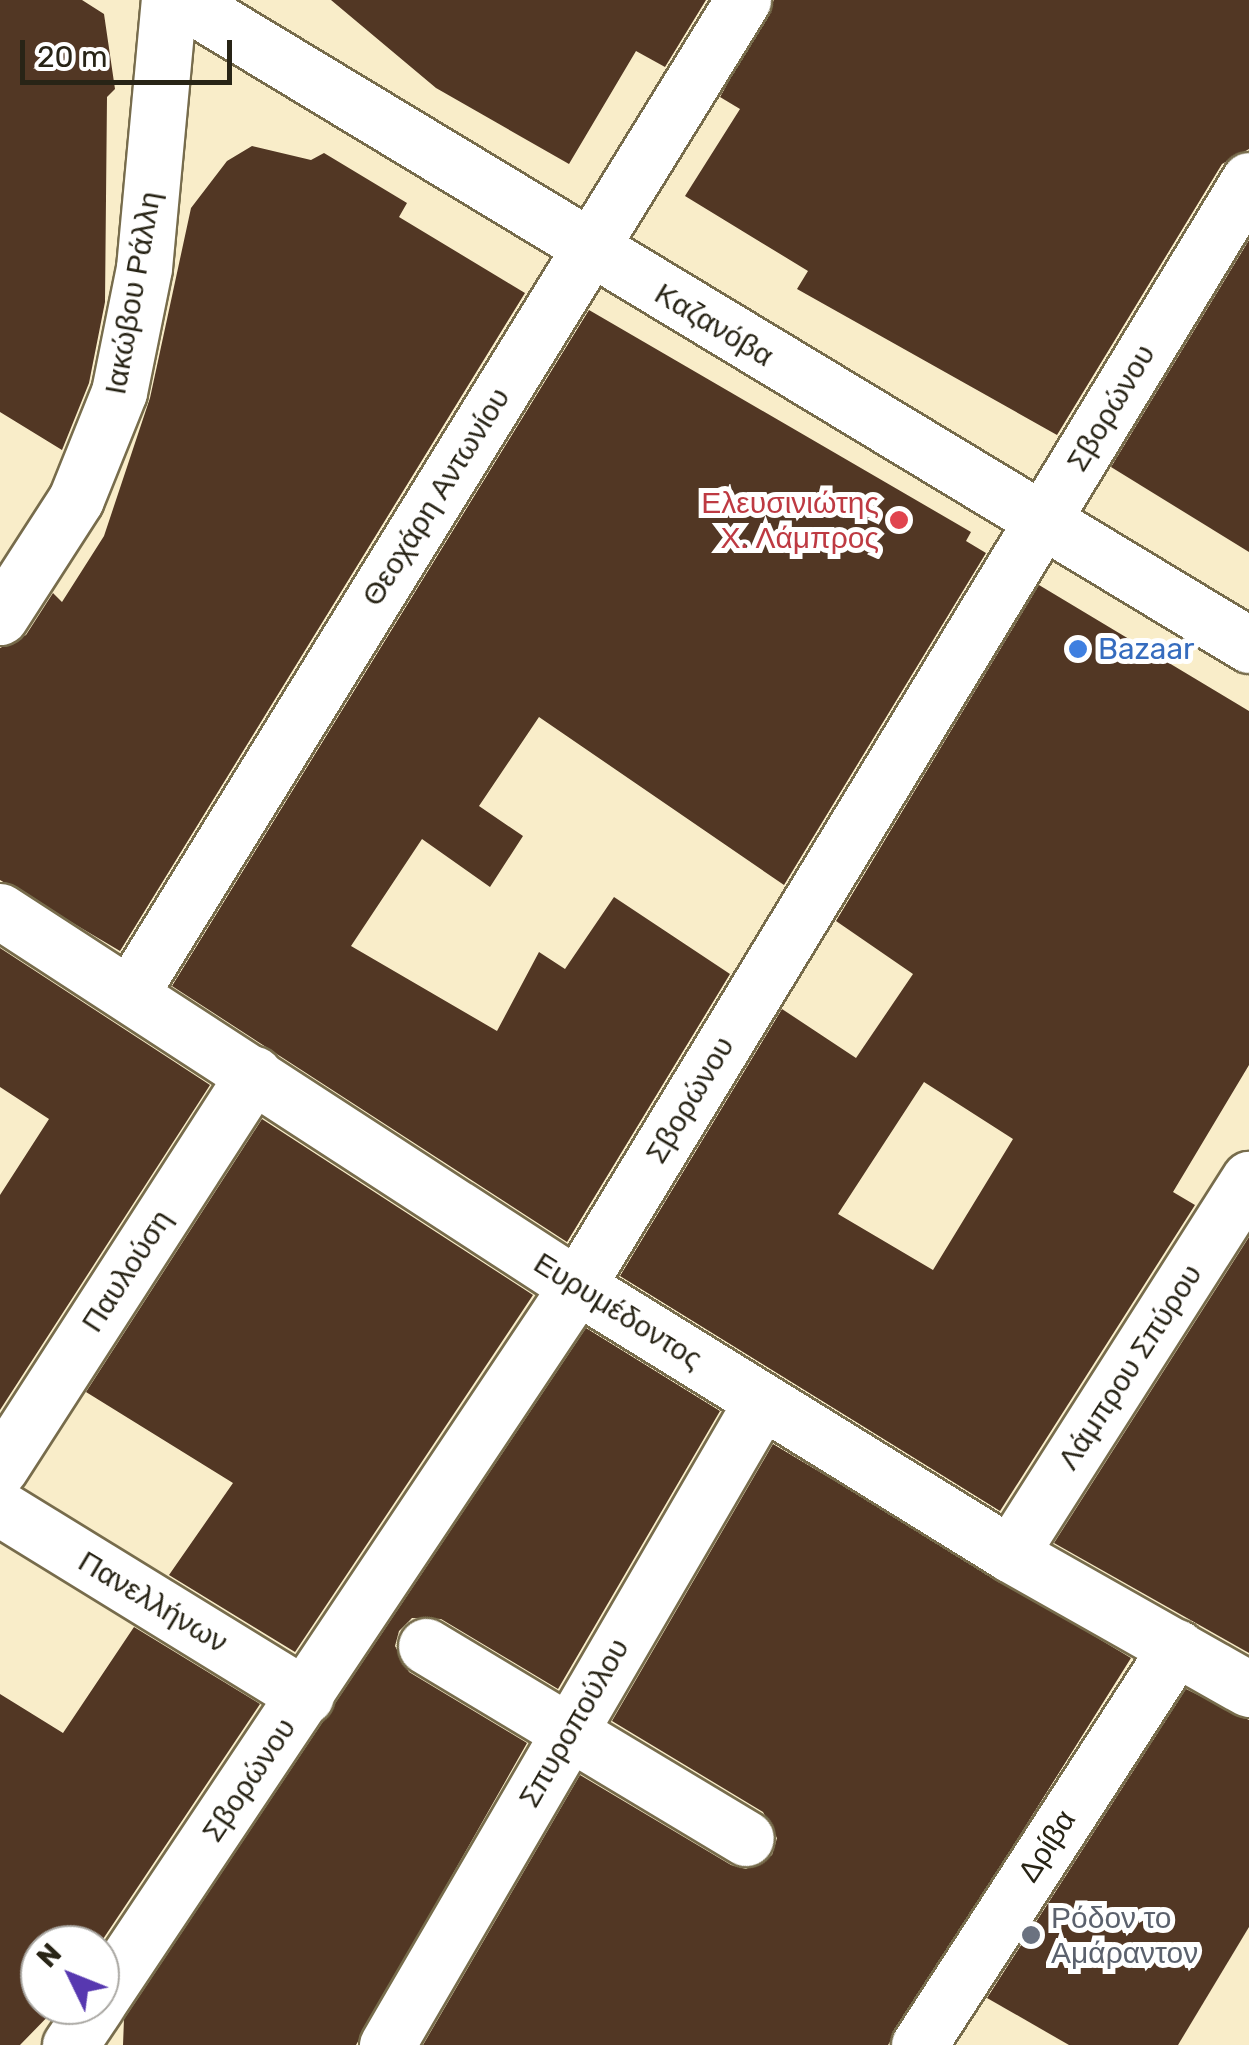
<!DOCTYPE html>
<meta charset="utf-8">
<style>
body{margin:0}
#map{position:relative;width:1249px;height:2045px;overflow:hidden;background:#f9edc9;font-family:Rubik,sans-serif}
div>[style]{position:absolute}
.building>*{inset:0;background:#523724}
.roads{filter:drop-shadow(2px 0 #776c4c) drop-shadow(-2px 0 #776c4c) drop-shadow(0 2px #776c4c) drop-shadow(0 -2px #776c4c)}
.minor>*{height:55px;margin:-27.5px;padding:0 27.5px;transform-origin:27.5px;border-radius:27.5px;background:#fff}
.dots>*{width:28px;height:28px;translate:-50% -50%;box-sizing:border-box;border:5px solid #fff;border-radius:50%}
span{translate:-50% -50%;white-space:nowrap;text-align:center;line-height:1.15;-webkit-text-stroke:10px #fff;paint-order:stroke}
.street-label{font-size:30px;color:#282416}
.health-label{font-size:30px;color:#be3a42}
.right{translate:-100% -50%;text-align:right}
.shop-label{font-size:30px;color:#366cbe}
.left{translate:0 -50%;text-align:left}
.worship-label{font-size:30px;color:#5b616d}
.north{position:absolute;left:20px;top:1925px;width:100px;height:100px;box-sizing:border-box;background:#fff;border:2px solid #a9a7a2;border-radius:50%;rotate:313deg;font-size:28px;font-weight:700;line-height:40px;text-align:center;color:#282416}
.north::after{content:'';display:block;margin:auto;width:35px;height:45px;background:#5738b0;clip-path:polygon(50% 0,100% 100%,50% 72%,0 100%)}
.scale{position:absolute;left:20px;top:40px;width:212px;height:45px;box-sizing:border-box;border:5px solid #282416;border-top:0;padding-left:12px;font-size:30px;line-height:35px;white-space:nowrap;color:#282416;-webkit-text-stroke:8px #fff;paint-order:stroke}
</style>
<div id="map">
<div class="building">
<div style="clip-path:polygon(0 0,82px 0,104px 14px,115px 89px,107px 97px,105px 302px,89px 383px,62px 450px,0 412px)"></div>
<div style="clip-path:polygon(331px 0,706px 0,665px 67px,636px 51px,569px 164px,436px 88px)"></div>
<div style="clip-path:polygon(774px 0,1249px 0,1249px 149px,1222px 164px,1057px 435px,797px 289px,808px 271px,685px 196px,740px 109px,720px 97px)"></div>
<div style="clip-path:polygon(252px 146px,311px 160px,324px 153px,407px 203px,399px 217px,525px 293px,120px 951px,0 880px,0 648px,26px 635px,53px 593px,62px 602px,104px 536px,150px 398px,191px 208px,227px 161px)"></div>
<div style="clip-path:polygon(1249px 240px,1249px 552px,1111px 467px)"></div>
<div style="clip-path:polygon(589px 310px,971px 532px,966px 541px,986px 553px,784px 885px,539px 717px,479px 806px,523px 836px,490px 887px,422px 839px,351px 946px,497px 1031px,539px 952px,565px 969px,614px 897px,730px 974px,567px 1242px,172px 986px)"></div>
<div style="clip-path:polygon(evenodd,1039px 585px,1249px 711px,1249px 1065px,1173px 1192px,1195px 1205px,1000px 1511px,620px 1276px,782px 1009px,856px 1058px,913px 974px,836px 921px,1039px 585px,924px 1082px,1013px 1139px,933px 1270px,838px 1214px,924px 1082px)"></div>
<div style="clip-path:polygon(0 948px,210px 1085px,0 1410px,0 1195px,49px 1119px,0 1087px)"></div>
<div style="clip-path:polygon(262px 1119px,533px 1295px,295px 1652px,169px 1575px,233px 1483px,86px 1392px)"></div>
<div style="clip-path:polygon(1249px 1237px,1249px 1653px,1054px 1543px)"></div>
<div style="clip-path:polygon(586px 1328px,720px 1411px,558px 1689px,441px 1619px,412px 1618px,399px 1631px,395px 1646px,409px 1672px,527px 1743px,356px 2045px,123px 2045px,124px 2019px)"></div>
<div style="clip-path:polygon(773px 1444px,1131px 1658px,888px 2045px,423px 2045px,580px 1775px,731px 1865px,746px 1869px,772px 1855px,777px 1838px,763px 1812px,612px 1721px)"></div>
<div style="clip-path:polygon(134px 1627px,260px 1704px,99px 1945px,40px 1945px,40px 2005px,59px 2005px,20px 2045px,0 2045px,0 1694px,63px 1733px)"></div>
<div style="clip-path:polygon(1186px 1689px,1249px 1720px,1249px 1927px,1178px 2045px,1069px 2045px,987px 1998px)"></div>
</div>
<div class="roads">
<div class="minor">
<div style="left:182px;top:0;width:1247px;rotate:31.15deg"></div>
<div style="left:0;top:617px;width:140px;rotate:-57.2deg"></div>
<div style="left:76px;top:499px;width:115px;rotate:-68.1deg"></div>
<div style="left:119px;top:392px;width:126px;rotate:-78.6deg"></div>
<div style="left:144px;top:268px;width:269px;rotate:-84.7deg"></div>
<div style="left:0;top:911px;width:688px;rotate:33.02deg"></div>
<div style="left:577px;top:1286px;width:509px;rotate:31.75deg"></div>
<div style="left:1010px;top:1554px;width:274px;rotate:29.5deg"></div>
<div style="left:130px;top:994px;width:1168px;rotate:-58.34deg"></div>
<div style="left:0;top:1468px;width:469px;rotate:-57.2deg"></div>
<div style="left:0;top:1508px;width:359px;rotate:31.6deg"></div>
<div style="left:1010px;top:1554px;width:445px;rotate:-57.5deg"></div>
<div style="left:426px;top:1646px;width:373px;rotate:31deg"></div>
<div style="left:100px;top:2000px;width:859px;rotate:-56.25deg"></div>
<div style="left:577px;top:1286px;width:1294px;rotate:-58.72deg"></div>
<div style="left:70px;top:2045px;width:48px;rotate:-56deg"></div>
<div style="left:387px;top:2045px;width:745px;rotate:-59.79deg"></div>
<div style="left:919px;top:2045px;width:474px;rotate:-57.1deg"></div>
</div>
</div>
<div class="dots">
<div style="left:899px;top:520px;background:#e0444e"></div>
<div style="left:1078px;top:649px;background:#3f7fe0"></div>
<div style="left:1031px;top:1935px;background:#6b7280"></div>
</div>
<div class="street-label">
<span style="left:133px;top:293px;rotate:-80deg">Ιακώβου Ράλλη</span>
<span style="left:714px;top:325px;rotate:31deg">Καζανόβα</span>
<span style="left:1111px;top:408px;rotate:-59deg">Σβορώνου</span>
<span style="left:436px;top:497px;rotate:-58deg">Θεοχάρη Αντωνίου</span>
<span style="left:690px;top:1100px;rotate:-59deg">Σβορώνου</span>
<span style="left:127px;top:1271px;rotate:-57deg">Παυλούση</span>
<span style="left:618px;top:1311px;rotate:32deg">Ευρυμέδοντος</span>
<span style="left:1130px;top:1367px;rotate:-57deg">Λάμπρου Σπύρου</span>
<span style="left:153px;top:1602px;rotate:31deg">Πανελλήνων</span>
<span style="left:574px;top:1723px;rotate:-60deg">Σπυροπούλου</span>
<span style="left:249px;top:1780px;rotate:-56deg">Σβορώνου</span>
<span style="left:1047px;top:1846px;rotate:-57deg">Δρίβα</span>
</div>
<div class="health-label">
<span class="right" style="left:879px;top:520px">Ελευσινιώτης<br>Χ. Λάμπρος</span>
</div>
<div class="shop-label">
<span class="left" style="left:1098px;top:649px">Bazaar</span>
</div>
<div class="worship-label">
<span class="left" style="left:1051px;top:1935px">Ρόδον το<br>Αμάραντον</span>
</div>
<div class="north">N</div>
<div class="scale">20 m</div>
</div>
